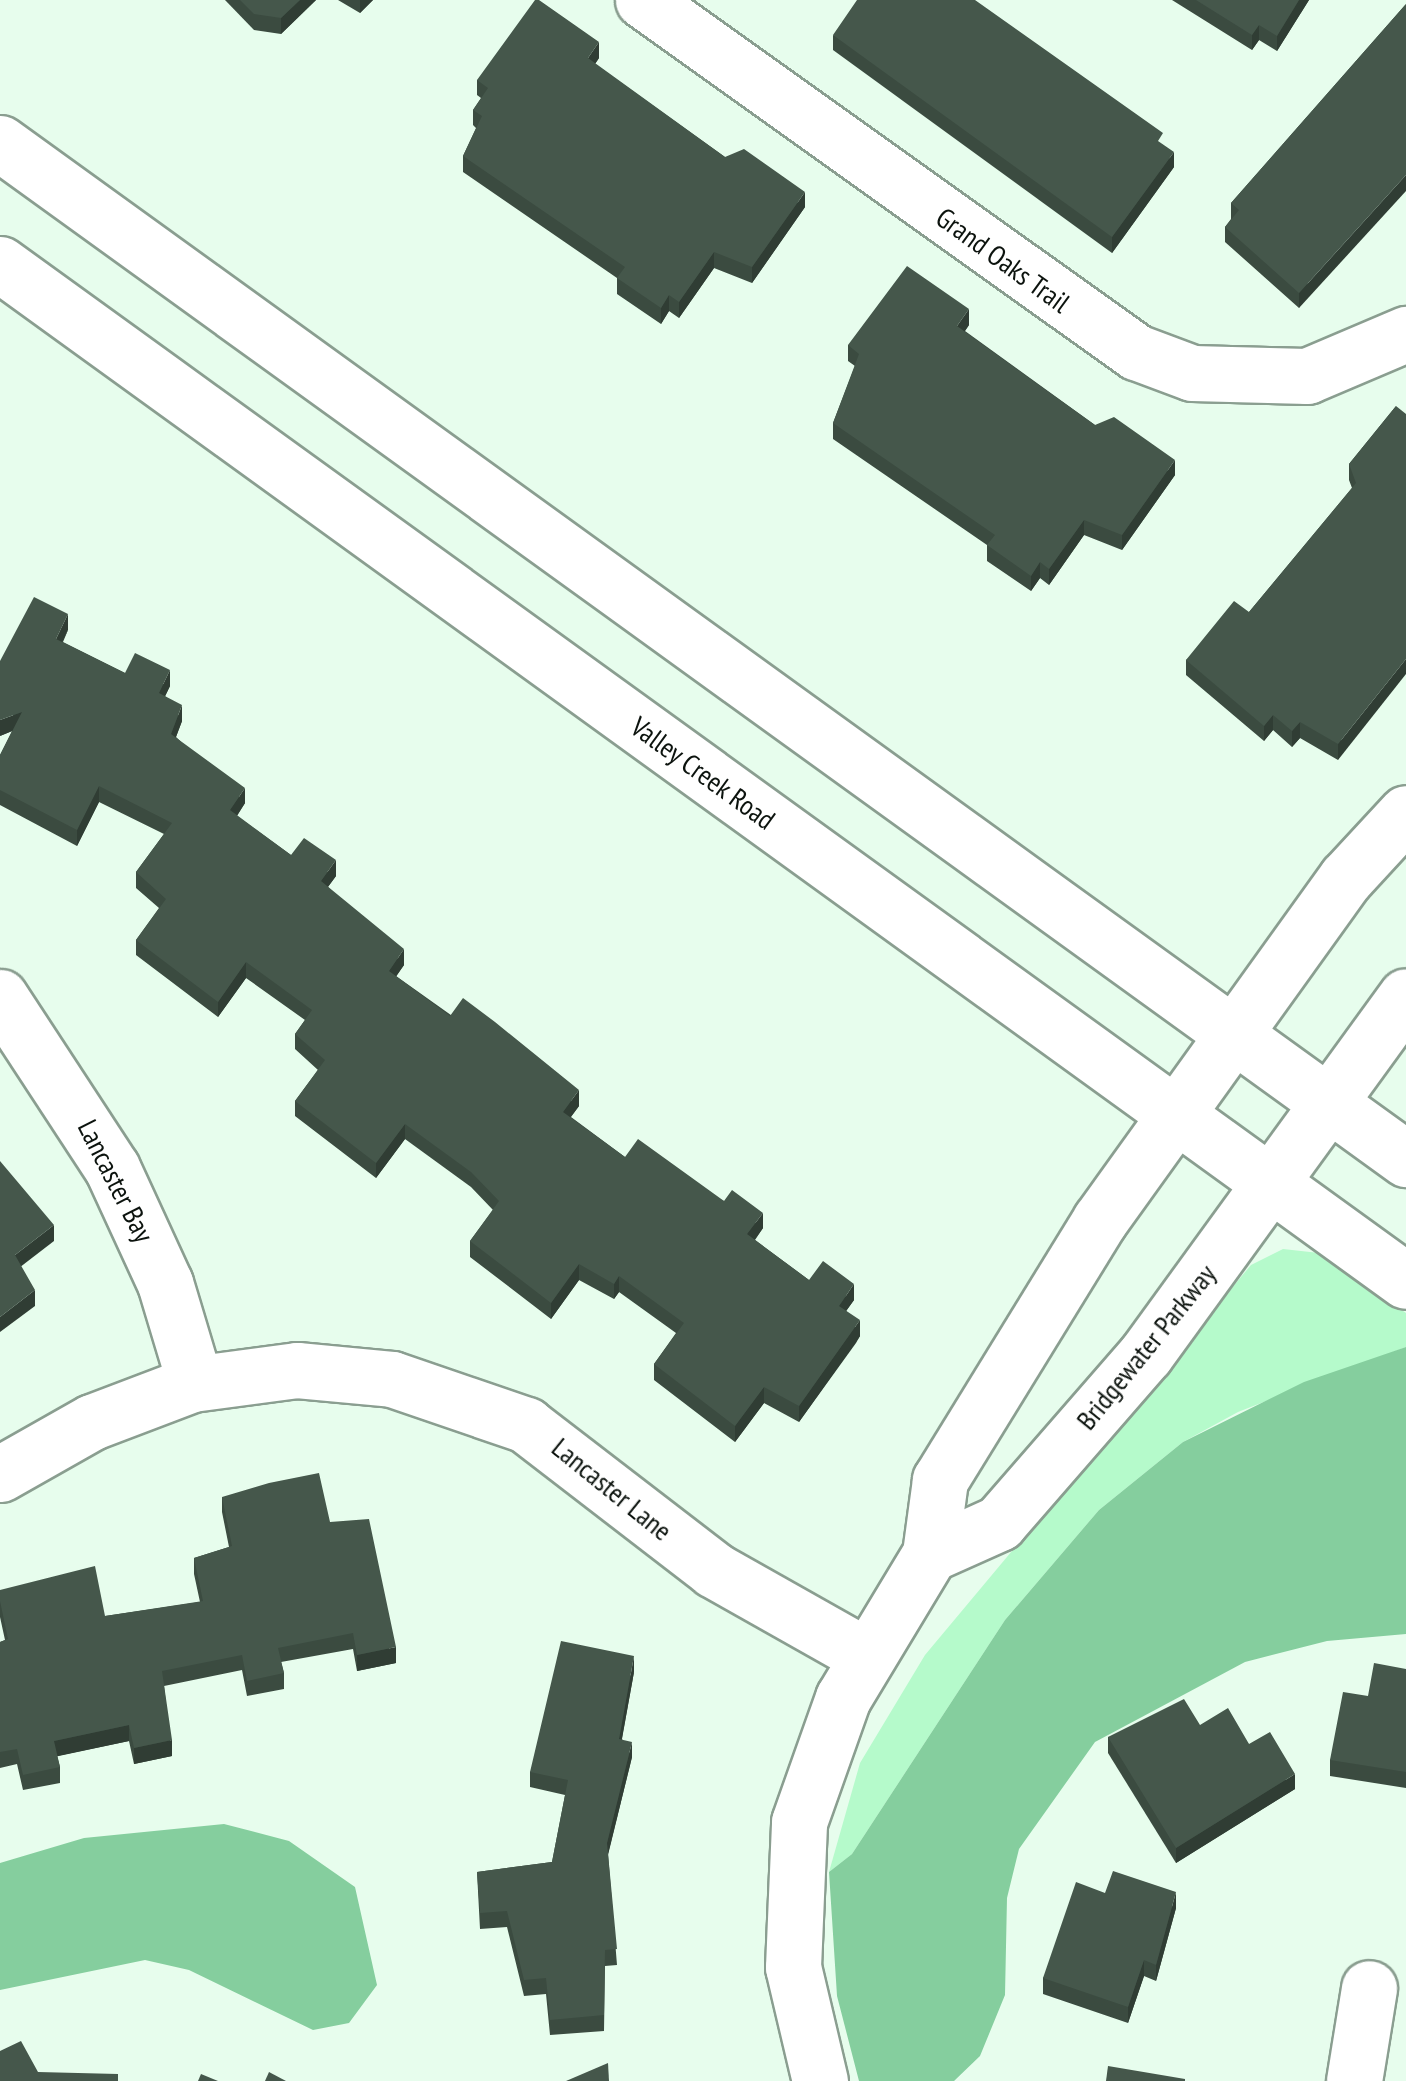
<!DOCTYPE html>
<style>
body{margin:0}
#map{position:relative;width:1406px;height:2081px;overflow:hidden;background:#e7fded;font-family:"PT Sans Narrow",sans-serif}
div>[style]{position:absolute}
.green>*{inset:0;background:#b5facb}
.forest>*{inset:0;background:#85ce9e}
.roads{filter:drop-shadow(2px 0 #8a9e90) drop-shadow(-2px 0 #8a9e90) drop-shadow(0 2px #8a9e90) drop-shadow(0 -2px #8a9e90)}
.minor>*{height:55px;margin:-27.5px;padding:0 27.5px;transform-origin:27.5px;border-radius:27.5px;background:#fff}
.major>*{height:55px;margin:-27.5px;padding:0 27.5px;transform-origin:27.5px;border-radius:27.5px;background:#fff}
.wall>*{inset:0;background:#3b4b40}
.shaded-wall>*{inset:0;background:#303d34}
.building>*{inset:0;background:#45574b}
span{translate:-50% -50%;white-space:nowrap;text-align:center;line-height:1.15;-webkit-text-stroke:10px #fff;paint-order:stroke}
.street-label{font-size:28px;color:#0c130e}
</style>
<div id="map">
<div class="green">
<div style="clip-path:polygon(1283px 1249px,1319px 1253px,1406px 1313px,1406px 1347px,1238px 1412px,1183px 1442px,1099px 1510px,1005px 1620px,852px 1854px,829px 1872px,860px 1763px,925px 1655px,1251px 1265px)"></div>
</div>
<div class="forest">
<div style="clip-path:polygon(1406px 1347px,1406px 1634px,1327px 1641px,1245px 1662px,1095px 1742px,1019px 1849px,1007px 1898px,1005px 1995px,980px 2056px,954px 2081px,859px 2081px,837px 1996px,829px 1872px,852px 1854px,1005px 1620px,1099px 1510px,1183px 1442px,1304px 1382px)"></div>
<div style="clip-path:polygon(224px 1824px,289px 1841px,355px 1887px,377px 1985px,349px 2023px,313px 2030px,189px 1970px,145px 1960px,0 1990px,0 1863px,84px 1838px)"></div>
</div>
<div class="roads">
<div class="minor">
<div style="left:643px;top:0;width:606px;rotate:35.53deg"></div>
<div style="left:1136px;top:352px;width:60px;rotate:20.6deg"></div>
<div style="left:1192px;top:373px;width:115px;rotate:1.5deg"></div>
<div style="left:1307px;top:376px;width:108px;rotate:-23deg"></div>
<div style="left:0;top:997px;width:204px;rotate:56.8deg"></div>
<div style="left:112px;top:1168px;width:127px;rotate:65.3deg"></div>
<div style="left:165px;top:1283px;width:104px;rotate:73.3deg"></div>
<div style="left:0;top:1474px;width:106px;rotate:-29.5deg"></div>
<div style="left:92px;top:1422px;width:107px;rotate:-20.8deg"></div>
<div style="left:192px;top:1384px;width:106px;rotate:-7.6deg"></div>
<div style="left:297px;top:1370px;width:95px;rotate:5.4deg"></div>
<div style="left:392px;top:1379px;width:142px;rotate:18.9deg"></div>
<div style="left:526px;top:1425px;width:237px;rotate:37.6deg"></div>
<div style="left:714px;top:1570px;width:173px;rotate:29.4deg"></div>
<div style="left:930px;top:1554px;width:76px;rotate:-24.2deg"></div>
<div style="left:999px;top:1523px;width:224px;rotate:-49deg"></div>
<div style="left:1146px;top:1354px;width:442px;rotate:-54deg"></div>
<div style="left:820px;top:2081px;width:117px;rotate:-103.3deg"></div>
<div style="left:793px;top:1967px;width:145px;rotate:-87.6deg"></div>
<div style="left:799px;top:1822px;width:132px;rotate:-70.5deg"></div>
<div style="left:843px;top:1698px;width:168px;rotate:-58.9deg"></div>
<div style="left:930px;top:1554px;width:75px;rotate:-82.3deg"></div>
<div style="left:940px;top:1480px;width:305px;rotate:-58.4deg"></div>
<div style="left:1100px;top:1220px;width:421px;rotate:-54.3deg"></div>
<div style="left:1346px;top:878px;width:88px;rotate:-47.3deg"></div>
<div style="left:1354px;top:2081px;width:94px;rotate:-80.8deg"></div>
</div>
<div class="major">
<div style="left:0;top:143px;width:1735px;rotate:35.85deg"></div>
<div style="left:0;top:264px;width:1735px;rotate:35.88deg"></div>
</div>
</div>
<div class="wall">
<div style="clip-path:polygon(225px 0,316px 0,281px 34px,254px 30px)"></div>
<div style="clip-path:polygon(338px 0,373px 0,360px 13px)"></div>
<div style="clip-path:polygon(1172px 0,1309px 0,1277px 51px,1259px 40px,1252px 50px)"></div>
<div style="clip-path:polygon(1406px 4px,1299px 308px,1225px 242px,1225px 227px,1231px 219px,1231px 203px)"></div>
<div style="clip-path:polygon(833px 35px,1163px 145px,1174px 167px,1112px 253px,833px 50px)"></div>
<div style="clip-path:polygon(599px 58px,595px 64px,725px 157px,805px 207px,752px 283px,714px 268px,679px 318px,669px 311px,661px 324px,617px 294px,617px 278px,463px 172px,463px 156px,476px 128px,473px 125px,473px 110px,481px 98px,477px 95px,477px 80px)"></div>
<div style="clip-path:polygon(969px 325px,965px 331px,1095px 425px,1175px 475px,1122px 550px,1084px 535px,1049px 585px,1040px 578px,1031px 591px,987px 561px,987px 545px,833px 439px,833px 423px,855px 366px,848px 361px,848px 345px)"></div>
<div style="clip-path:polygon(1396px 406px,1338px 760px,1300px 738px,1292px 747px,1273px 730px,1264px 741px,1186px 675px,1186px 660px,1249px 612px,1352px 488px,1349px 480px,1349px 464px)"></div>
<div style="clip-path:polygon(68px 630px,63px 642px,125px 673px,170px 686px,165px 696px,182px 721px,176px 737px,245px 803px,237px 816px,291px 855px,336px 876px,328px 887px,404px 965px,396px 976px,579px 1106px,571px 1117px,625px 1157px,724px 1201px,763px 1228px,755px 1240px,809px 1280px,854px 1300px,846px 1311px,860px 1336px,799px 1422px,764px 1403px,735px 1442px,654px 1380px,654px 1364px,676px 1333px,619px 1292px,614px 1299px,579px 1280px,551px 1319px,470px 1257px,470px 1241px,493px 1210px,471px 1187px,405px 1139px,376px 1178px,295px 1116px,295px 1101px,318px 1070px,295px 1049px,295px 1034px,305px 1020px,246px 978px,218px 1017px,136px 955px,136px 940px,159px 908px,136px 888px,136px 872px,164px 834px,99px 802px,77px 846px,0 805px,0 755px,12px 731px,0 736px)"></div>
<div style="clip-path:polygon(222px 1497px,330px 1522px,396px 1663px,357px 1671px,353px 1649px,281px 1662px,284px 1673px,284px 1689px,247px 1696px,242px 1670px,164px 1686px,172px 1756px,134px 1764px,129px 1741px,57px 1756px,60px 1767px,60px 1783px,23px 1790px,17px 1764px,0 1768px,0 1642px,5px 1640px,0 1617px,0 1590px,105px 1616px,200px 1602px,194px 1574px,194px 1558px,229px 1547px,222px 1512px)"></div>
<div style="clip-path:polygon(1406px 1669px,1406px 1788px,1330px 1776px,1330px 1760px,1368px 1696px)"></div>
<div style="clip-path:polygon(634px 1672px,622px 1739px,632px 1757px,608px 1854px,617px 1965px,605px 1966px,604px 2031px,550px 2035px,546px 1994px,524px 1996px,507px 1927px,480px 1929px,477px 1872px,552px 1862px,565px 1795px,530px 1787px,530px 1772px)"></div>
<div style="clip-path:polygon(1200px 1725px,1249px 1744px,1295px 1789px,1176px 1863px,1108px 1753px,1108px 1737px)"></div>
<div style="clip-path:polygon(1105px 1893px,1176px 1908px,1156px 1981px,1144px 1976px,1128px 2023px,1043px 1994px,1043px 1978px)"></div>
</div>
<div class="shaded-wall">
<div style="clip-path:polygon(300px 0,316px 0,281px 34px,281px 18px)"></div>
<div style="clip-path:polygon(360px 0,373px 0,360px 13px)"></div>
<div style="clip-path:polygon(1299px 0,1309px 0,1277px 51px,1277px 36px)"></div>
<div style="clip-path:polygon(1259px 25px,1259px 40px,1252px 50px,1252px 35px)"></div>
<div style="clip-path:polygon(599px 42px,599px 58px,588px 74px,588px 58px)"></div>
<div style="clip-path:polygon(1174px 152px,1174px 167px,1112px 253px,1112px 237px)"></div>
<div style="clip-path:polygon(1406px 175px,1406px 191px,1299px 308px,1299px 293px)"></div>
<div style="clip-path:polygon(805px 192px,805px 207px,752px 283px,752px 267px)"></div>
<div style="clip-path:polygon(714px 252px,714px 268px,679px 318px,679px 302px)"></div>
<div style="clip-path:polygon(669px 295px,669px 311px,661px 324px,661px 308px)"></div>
<div style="clip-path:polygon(969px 309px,969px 325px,957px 342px,957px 326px)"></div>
<div style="clip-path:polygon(1175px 460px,1175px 475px,1122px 550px,1122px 535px)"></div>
<div style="clip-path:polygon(1084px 520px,1084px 535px,1049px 585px,1049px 569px)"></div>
<div style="clip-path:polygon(1040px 562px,1040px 578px,1031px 591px,1031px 576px)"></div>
<div style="clip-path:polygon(68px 614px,68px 630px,56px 654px,56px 639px)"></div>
<div style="clip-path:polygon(1406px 659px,1406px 674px,1338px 760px,1338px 744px)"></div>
<div style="clip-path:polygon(170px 670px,170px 686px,159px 709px,159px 693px)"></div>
<div style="clip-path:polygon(182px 705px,182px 721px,171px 750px,171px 734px)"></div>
<div style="clip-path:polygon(22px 712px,22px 727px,0 736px,0 720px)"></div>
<div style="clip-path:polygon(1273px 715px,1273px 730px,1264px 741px,1264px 726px)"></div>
<div style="clip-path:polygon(1300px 722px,1300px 738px,1292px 747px,1292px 731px)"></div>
<div style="clip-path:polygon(99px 786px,99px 802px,77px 846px,77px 830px)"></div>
<div style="clip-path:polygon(245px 788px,245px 803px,230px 826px,230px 810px)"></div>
<div style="clip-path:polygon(336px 860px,336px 876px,321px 896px,321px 881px)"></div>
<div style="clip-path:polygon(404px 949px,404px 965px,389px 987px,389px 971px)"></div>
<div style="clip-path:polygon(246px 962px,246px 978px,218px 1017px,218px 1002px)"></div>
<div style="clip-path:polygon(579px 1090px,579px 1106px,563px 1127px,563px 1112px)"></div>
<div style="clip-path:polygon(405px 1124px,405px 1139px,376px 1178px,376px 1163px)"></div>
<div style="clip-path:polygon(763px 1213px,763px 1228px,747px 1250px,747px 1234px)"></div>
<div style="clip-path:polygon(54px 1225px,54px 1241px,15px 1271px,15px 1255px)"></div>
<div style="clip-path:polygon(579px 1264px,579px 1280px,551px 1319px,551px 1303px)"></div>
<div style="clip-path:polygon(619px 1276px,619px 1292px,614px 1299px,614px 1284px)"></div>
<div style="clip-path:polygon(854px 1284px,854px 1300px,839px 1321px,839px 1306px)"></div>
<div style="clip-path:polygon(35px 1290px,35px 1306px,0 1332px,0 1317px)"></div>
<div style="clip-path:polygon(860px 1320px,860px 1336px,856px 1343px,799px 1422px,799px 1406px)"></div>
<div style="clip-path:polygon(764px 1387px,764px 1403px,735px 1442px,735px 1426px)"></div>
<div style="clip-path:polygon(396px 1647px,396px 1663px,357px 1671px,357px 1655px)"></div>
<div style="clip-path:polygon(634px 1656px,634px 1672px,619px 1754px,619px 1739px)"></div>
<div style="clip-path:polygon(129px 1725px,129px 1741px,54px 1757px,54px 1741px)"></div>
<div style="clip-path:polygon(172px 1740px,172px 1756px,134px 1764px,134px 1748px)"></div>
<div style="clip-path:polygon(632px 1742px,632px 1757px,607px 1859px,607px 1843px)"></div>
<div style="clip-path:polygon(1295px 1774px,1295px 1789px,1176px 1863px,1176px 1848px)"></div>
<div style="clip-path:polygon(1176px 1892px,1176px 1908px,1156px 1981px,1156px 1965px)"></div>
<div style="clip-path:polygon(1144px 1960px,1144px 1976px,1128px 2023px,1128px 2007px)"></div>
</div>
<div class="building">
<div style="clip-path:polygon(240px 0,300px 0,281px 18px,254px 14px)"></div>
<div style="clip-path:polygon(535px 0,539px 0,599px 42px,588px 58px,725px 157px,744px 149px,805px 192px,752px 267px,714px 252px,679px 302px,669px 295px,661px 308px,617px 278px,625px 267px,463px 156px,482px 116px,473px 110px,488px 88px,477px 80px)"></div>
<div style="clip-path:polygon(857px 0,975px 0,1163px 133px,1158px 141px,1174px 152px,1112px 237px,833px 35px)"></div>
<div style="clip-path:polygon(1196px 0,1299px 0,1277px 36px,1259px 25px,1252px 35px)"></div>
<div style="clip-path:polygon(1406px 4px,1406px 175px,1299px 293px,1225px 227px,1239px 210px,1231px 203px)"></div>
<div style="clip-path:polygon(907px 266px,969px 309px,957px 326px,1036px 383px,1095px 425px,1114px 417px,1175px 460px,1122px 535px,1084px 520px,1049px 569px,1040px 562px,1031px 576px,987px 545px,995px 535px,833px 423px,859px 354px,848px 345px)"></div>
<div style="clip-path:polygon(1396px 406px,1406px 414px,1406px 659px,1338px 744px,1300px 722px,1292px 731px,1273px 715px,1264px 726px,1186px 660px,1234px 601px,1249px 612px,1356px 483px,1349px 464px)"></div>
<div style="clip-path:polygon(34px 597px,68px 614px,56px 639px,125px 673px,135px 653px,170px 670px,159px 693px,182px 705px,171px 734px,245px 788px,230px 810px,291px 855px,304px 838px,336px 860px,321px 881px,404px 949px,389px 971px,450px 1016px,463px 998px,495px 1022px,579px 1090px,563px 1112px,625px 1157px,638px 1139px,724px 1201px,732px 1190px,763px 1213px,747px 1234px,809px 1280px,823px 1261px,854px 1284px,839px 1306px,860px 1320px,799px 1406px,764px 1387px,735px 1426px,654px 1364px,684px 1323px,619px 1276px,614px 1284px,579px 1264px,551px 1303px,470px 1241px,499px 1201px,471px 1172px,405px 1124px,376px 1163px,295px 1101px,325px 1060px,295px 1034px,312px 1010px,246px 962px,218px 1002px,136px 940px,166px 899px,136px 872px,172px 823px,99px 786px,77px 830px,0 790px,0 755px,22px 712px,0 720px,0 661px)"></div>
<div style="clip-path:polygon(0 1161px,54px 1225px,15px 1255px,35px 1290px,0 1317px)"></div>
<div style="clip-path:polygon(319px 1473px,330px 1522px,369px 1519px,396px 1647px,357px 1655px,353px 1633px,278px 1648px,284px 1673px,247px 1681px,242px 1655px,162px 1671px,172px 1740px,134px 1748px,129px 1725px,54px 1741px,60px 1767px,23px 1775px,17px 1749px,0 1752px,0 1642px,8px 1639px,0 1601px,0 1590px,95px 1566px,105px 1616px,203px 1601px,194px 1558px,232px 1546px,222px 1497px,269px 1483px)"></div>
<div style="clip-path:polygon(561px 1641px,634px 1656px,619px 1739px,632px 1742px,607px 1843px,617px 1949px,605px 1950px,604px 2015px,550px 2020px,546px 1978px,524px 1980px,507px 1911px,480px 1913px,477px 1872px,552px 1862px,568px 1780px,530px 1772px)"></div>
<div style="clip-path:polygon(1374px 1663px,1406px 1669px,1406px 1772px,1330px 1760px,1343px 1692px,1368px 1696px)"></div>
<div style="clip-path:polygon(1184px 1699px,1200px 1725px,1228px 1708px,1249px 1744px,1270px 1732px,1295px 1774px,1176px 1848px,1108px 1737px)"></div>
<div style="clip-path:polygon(1113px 1871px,1176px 1892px,1156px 1965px,1144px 1960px,1128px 2007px,1043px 1978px,1076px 1882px,1105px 1893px)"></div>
<div style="clip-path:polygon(21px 2041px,38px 2072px,118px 2074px,118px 2081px,0 2081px,0 2051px)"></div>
<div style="clip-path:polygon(608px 2063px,609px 2081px,566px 2081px)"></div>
<div style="clip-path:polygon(1108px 2066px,1185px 2079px,1185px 2081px,1106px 2081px)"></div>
<div style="clip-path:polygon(269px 2072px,286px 2081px,265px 2081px)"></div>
<div style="clip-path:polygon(201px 2074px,218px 2081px,198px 2081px)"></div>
</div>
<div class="street-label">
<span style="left:1003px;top:260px;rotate:36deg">Grand Oaks Trail</span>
<span style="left:703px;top:773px;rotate:36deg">Valley Creek Road</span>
<span style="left:116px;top:1181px;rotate:63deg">Lancaster Bay</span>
<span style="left:1146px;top:1347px;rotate:-51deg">Bridgewater Parkway</span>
<span style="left:612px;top:1489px;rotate:39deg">Lancaster Lane</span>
</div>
</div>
